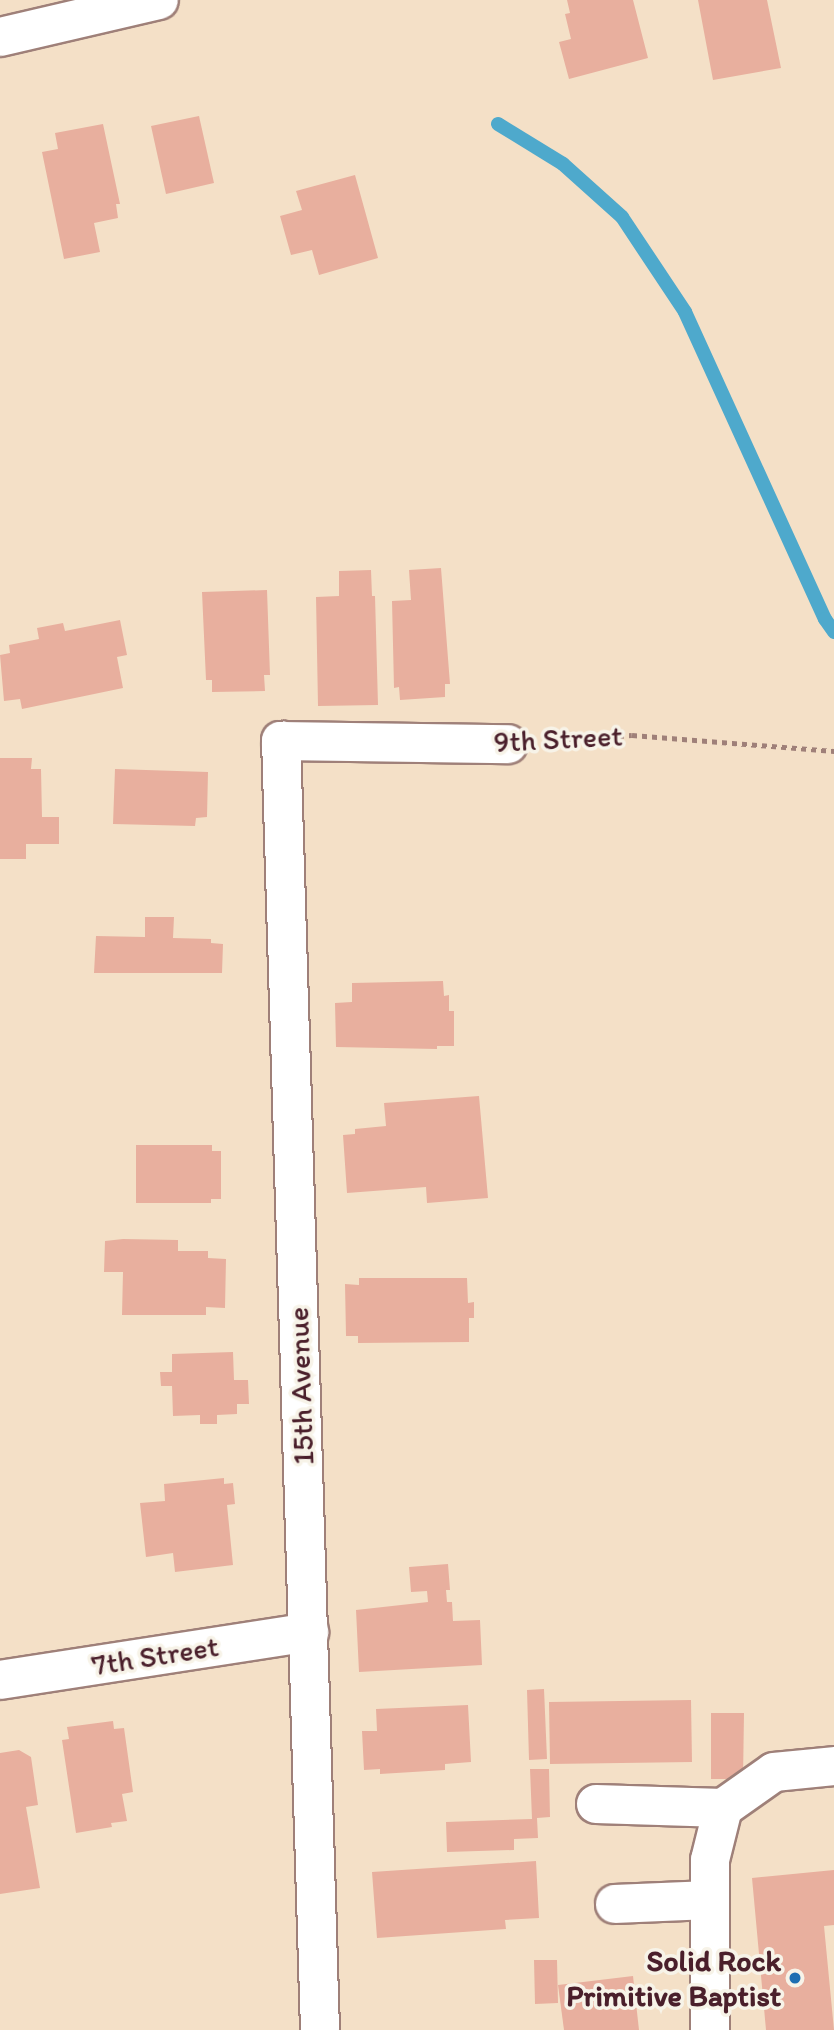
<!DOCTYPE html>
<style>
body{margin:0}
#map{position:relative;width:834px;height:2030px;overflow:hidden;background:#f4e0c7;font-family:Itim,sans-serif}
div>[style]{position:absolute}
.stream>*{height:14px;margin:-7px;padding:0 7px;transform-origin:7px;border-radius:7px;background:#4ea9cc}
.building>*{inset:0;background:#e8af9e}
.path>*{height:4.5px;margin-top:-2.25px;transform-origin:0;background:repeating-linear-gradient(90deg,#9f8079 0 5px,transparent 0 10px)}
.roads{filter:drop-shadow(2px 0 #9f8079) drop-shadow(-2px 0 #9f8079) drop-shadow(0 2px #9f8079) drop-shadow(0 -2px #9f8079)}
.minor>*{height:38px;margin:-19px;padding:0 19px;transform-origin:19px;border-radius:19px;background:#fff}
.dots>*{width:19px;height:19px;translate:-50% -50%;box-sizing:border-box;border:4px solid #f7f3e8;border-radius:50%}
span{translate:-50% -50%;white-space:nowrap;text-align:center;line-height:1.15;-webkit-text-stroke:7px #f7f3e8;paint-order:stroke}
.street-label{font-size:30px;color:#4a1f2b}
.poi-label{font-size:30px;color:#4a1f2b;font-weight:700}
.right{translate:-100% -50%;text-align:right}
</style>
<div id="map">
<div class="stream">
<div style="left:498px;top:124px;width:76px;rotate:31.6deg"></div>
<div style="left:563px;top:164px;width:79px;rotate:41.9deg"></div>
<div style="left:622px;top:217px;width:114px;rotate:56.4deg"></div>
<div style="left:685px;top:312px;width:337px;rotate:65.5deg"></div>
<div style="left:825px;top:619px;width:16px;rotate:55deg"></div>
</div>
<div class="building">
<div style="clip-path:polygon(567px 0,633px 0,648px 58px,569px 79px,559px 42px,571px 39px,565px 14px,570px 13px)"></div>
<div style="clip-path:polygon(698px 0,767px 0,781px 68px,713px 80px)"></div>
<div style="clip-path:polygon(199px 116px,214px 183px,166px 194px,151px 126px)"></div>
<div style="clip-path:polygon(103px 124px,120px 204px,116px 204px,118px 218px,94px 223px,100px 252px,64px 259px,42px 152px,58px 149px,55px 133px)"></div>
<div style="clip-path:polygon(355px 175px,378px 258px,319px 275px,312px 250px,291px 255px,280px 216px,302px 210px,296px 191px)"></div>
<div style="clip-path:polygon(441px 568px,450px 684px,445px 684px,445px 697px,400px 700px,399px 687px,394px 688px,392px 601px,411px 600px,409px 570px)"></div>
<div style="clip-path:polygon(371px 570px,372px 596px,375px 596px,378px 705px,318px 706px,316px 597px,339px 596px,339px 571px)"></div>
<div style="clip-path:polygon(267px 590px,270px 675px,264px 675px,265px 691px,212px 692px,212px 680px,206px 680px,202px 592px)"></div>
<div style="clip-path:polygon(120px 620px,127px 655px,117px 657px,123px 688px,22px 709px,20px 699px,4px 701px,0 655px,10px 653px,9px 645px,39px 639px,37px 628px,63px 623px,65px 631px)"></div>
<div style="clip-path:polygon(0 758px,32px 758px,31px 769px,41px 769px,42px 817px,59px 817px,59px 844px,26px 844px,26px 859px,0 859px)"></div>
<div style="clip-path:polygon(115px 769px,208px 772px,207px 817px,196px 818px,195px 826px,113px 824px)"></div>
<div style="clip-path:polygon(145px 917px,174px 917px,173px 938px,211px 939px,211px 943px,223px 944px,222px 973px,94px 973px,96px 936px,145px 937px)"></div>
<div style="clip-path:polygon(443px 981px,444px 996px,449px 995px,449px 1011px,454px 1011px,454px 1046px,437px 1046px,437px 1049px,336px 1047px,335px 1003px,352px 1002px,352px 983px)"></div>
<div style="clip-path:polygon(479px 1096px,488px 1198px,427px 1203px,426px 1187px,347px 1193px,343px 1135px,355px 1134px,355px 1129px,386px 1126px,384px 1103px)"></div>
<div style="clip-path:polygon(136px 1145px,212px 1145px,212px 1151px,221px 1151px,221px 1199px,211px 1199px,211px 1203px,136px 1203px)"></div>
<div style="clip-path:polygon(123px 1239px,178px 1240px,178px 1251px,208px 1251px,208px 1258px,226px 1259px,225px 1308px,206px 1307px,206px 1315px,122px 1315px,123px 1272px,104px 1272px,105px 1241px)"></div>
<div style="clip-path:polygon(359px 1278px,467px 1278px,468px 1303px,474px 1302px,474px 1318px,469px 1318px,469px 1342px,358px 1343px,358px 1336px,346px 1336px,345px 1284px,359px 1285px)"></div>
<div style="clip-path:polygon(233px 1352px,234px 1380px,248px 1380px,249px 1404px,237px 1404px,237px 1414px,217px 1415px,217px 1424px,200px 1424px,200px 1415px,173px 1416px,172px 1386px,161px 1386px,160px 1372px,172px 1372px,172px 1354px)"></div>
<div style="clip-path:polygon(224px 1478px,224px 1484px,233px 1483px,235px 1504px,227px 1505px,233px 1565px,175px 1572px,173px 1553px,146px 1557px,140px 1503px,165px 1501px,164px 1484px)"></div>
<div style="clip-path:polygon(448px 1564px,450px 1590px,446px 1590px,447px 1602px,452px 1602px,453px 1621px,480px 1620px,482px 1665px,359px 1672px,356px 1610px,428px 1602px,427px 1591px,411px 1592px,409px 1567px)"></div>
<div style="clip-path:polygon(544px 1689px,547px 1759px,529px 1760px,527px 1690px)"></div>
<div style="clip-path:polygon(691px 1700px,692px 1762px,550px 1764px,549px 1702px)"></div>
<div style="clip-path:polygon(468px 1705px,471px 1762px,445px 1764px,445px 1770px,380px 1774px,380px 1769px,364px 1770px,362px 1731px,377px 1731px,376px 1709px)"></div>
<div style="clip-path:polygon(711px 1713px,744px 1713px,743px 1779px,711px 1779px)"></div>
<div style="clip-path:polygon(113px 1721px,114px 1729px,124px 1728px,133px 1792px,122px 1794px,127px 1821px,111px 1823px,112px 1827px,76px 1833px,62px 1740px,69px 1739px,67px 1727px)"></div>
<div style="clip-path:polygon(19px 1750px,31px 1757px,38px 1805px,26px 1807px,40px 1888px,0 1894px,0 1753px)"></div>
<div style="clip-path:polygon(530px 1769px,549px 1769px,550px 1817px,537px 1818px,538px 1838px,514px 1839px,514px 1850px,447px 1852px,446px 1822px,532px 1819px)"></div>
<div style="clip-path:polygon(536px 1861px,539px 1918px,505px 1920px,506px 1929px,377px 1938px,372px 1872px)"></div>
<div style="clip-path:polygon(834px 1870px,834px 1925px,824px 1926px,834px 2030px,766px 2030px,752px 1878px)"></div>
<div style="clip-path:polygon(534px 1960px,557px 1960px,558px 2003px,535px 2004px)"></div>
<div style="clip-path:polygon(633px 1976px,639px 2030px,564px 2030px,558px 1985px)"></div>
</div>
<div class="path">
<div style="left:549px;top:741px;width:83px;rotate:-4.1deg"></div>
<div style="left:632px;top:735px;width:203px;rotate:4.5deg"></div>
</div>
<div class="roads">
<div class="minor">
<div style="left:0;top:37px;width:163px;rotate:-13.1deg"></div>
<div style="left:0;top:1680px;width:313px;rotate:-8.8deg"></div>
<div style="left:596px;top:1804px;width:127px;rotate:1.8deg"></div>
<div style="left:723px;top:1808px;width:62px;rotate:-35.2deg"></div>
<div style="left:774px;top:1772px;width:60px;rotate:-5.7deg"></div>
<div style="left:615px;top:1904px;width:94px;rotate:-2.4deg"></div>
<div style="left:320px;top:2030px;width:1290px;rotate:-91.73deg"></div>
<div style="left:281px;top:741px;width:227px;rotate:0.8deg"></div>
<div style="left:710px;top:2030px;width:170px;rotate:-90deg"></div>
<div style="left:710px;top:1860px;width:54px;rotate:-76deg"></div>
</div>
</div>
<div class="dots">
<div style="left:795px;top:1978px;background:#1f6fb2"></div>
</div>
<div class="street-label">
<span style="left:558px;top:739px;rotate:-3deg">9th Street</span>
<span style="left:301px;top:1386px;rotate:-92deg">15th Avenue</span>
<span style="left:155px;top:1656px;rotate:-9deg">7th Street</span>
</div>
<div class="poi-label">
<span class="right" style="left:781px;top:1978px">Solid Rock<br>Primitive Baptist</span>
</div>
</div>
